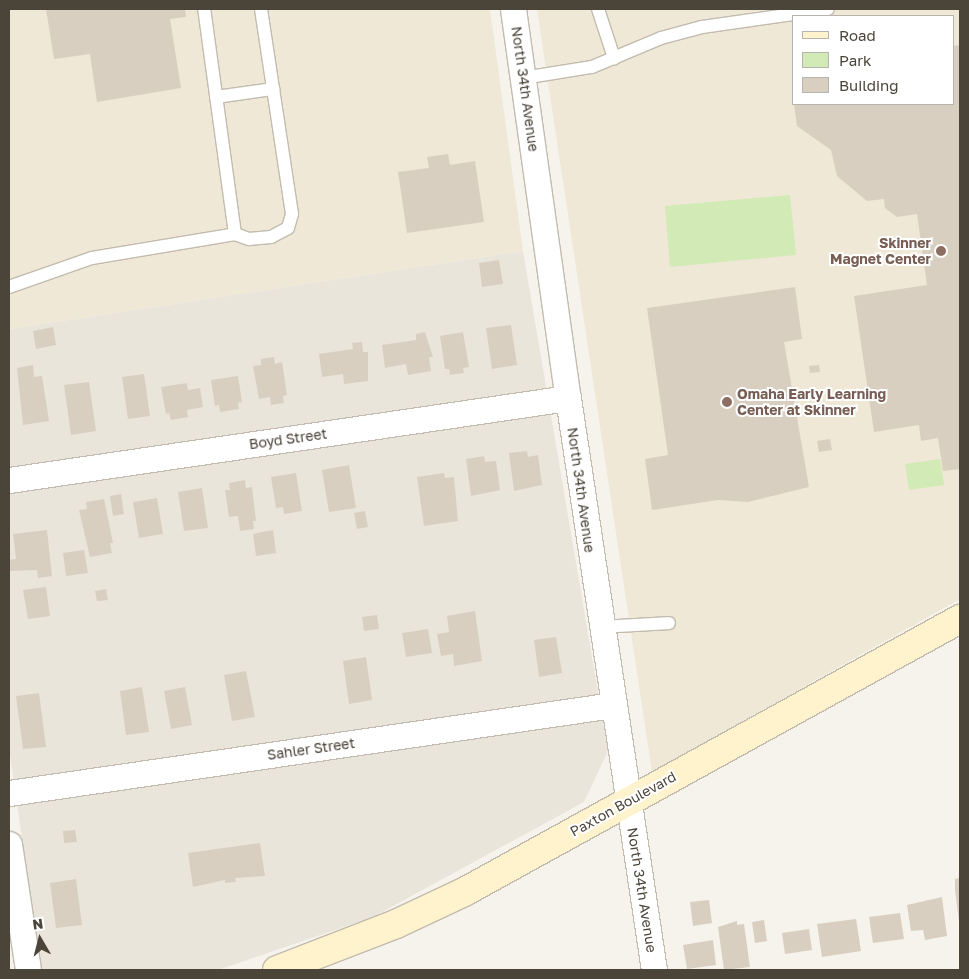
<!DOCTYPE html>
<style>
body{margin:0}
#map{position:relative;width:969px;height:979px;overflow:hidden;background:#f6f3ec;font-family:"Golos Text",sans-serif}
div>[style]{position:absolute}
.residential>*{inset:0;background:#eae5da}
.education>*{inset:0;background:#efe8d6}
.green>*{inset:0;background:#d2eab5}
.building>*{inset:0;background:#d8cfc1}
.roads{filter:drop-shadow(1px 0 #c2bbae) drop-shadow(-1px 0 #c2bbae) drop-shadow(0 1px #c2bbae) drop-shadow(0 -1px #c2bbae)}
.lane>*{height:12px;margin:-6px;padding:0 6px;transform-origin:6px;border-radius:6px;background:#fff}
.street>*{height:25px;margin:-12.5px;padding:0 12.5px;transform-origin:12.5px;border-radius:12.5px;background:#fff}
.secondary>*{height:28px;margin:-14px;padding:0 14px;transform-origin:14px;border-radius:14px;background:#fff3cd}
.dots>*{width:14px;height:14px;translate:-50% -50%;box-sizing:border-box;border:2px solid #fff;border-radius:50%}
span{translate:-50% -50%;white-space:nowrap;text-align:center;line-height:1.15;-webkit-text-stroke:4px #fff;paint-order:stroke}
.street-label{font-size:14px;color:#4b4439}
.education-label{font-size:14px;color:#785e54;font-weight:700}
.right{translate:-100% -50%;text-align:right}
.left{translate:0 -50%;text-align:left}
.frame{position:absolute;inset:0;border:10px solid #4b4439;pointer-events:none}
.legend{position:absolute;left:792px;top:15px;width:162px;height:90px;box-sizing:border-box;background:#fff;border:1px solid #b7b4b0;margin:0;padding:6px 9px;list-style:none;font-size:15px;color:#4b4439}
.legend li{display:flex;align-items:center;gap:10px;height:25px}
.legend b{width:25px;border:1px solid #b7b4b0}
.north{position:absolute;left:15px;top:914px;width:50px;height:50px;-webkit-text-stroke:4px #fff;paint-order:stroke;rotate:352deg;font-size:14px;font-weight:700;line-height:20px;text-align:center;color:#4b4439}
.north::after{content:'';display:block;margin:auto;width:18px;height:22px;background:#4b4439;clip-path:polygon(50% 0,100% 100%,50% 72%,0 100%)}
</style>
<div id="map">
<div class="residential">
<div style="clip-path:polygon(523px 251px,608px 751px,584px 802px,373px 917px,218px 970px,41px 970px,9px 748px,9px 329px)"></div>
</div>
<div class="education">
<div style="clip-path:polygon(9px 9px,490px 9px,523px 251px,9px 329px)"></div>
<div style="clip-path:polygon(evenodd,537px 9px,960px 9px,960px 599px,652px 772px,537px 9px,793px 16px,953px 16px,953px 104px,793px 104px,793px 16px)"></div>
</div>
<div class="green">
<div style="clip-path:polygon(790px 195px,796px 255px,670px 267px,665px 206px)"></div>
<div style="clip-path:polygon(940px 459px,944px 485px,909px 490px,905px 464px)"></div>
</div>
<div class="building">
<div style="clip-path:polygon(46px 9px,185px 9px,186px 17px,170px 19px,181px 88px,97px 102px,90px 54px,54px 59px)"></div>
<div style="clip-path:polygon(960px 45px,960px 469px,943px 471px,938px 438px,921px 441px,919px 425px,874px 432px,854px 296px,927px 285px,917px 214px,897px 217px,885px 208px,884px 199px,867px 201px,837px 176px,831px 150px,797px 126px,794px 104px,953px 104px,953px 46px)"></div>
<div style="clip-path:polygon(448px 154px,450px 165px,475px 161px,484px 222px,407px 233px,398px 172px,429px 168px,427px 157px)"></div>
<div style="clip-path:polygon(499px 260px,503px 284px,482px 287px,479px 263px)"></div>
<div style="clip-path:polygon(795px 287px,802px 339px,784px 342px,809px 487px,748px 502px,718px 500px,652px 510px,645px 459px,668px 455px,647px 308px)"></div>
<div style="clip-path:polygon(511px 325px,517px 365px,492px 369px,486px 328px)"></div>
<div style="clip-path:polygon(53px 327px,56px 345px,36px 349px,33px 331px)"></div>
<div style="clip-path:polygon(425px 332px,433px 357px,429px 357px,431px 371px,408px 375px,406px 364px,385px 368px,382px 345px,416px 340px,416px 334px)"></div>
<div style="clip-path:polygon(463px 332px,469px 367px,463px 368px,464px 373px,450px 375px,449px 369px,445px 369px,440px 336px)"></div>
<div style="clip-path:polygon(362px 342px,363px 352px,368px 352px,368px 381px,344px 384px,343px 374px,322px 377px,319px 354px,353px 349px,352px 343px)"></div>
<div style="clip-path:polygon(274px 357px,275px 364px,282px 362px,287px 395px,283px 396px,284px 403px,271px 405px,270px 397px,259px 399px,253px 366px,261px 365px,261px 359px)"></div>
<div style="clip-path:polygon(33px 365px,34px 377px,42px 376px,49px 421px,23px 425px,17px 368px)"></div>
<div style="clip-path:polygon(819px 365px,820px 372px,810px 373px,809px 366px)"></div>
<div style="clip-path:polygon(144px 374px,150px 416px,128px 419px,122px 377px)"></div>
<div style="clip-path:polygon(238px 376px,242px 402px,238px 403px,239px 409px,220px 412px,219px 405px,215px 406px,211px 380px)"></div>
<div style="clip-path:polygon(89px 382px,96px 431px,71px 435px,64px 385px)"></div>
<div style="clip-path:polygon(187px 383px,188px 390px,200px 388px,203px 407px,187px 410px,188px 417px,171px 420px,169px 413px,166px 414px,161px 387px)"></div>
<div style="clip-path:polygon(830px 439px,832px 450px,819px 452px,817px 441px)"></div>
<div style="clip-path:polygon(527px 451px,528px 457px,538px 455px,542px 485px,514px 491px,509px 453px)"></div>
<div style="clip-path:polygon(484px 456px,485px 462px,496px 461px,500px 490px,471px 496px,466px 459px)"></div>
<div style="clip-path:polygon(349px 465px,356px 508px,329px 512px,322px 470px)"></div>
<div style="clip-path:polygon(296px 473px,302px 511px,284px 514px,283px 507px,276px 508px,271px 477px)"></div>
<div style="clip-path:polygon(444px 473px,445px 478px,454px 477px,458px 521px,424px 526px,417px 477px)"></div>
<div style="clip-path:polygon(245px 480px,246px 488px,252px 487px,256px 521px,253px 521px,254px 529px,240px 531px,238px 516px,229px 517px,225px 490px,230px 490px,229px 483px)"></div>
<div style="clip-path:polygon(202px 488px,208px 528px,184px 531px,178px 492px)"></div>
<div style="clip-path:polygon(121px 494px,124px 514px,113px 516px,110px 496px)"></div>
<div style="clip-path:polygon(157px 498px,163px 534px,139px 538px,133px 502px)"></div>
<div style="clip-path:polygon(104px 499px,113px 543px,110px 543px,112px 553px,90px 557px,79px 510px,87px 509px,86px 502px)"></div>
<div style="clip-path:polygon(365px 511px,368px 527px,357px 529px,354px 513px)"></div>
<div style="clip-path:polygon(47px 530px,52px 576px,38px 578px,37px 570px,10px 571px,9px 560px,16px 559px,13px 534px)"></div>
<div style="clip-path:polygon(273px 530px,276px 553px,256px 556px,253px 534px)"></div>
<div style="clip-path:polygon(84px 550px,88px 573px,66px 576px,63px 553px)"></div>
<div style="clip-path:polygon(46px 587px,50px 616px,28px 619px,23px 590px)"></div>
<div style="clip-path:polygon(106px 589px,108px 600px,97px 601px,95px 591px)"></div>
<div style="clip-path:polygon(475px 611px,482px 661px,454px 666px,453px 654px,441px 656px,437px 634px,449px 632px,447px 616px)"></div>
<div style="clip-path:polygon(377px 615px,379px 629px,364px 631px,362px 617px)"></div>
<div style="clip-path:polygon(428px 629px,432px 653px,406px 657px,402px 633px)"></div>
<div style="clip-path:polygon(556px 637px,562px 673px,539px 677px,534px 640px)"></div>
<div style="clip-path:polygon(366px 657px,372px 700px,349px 704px,343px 661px)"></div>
<div style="clip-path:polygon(246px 671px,255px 717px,232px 721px,224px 675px)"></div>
<div style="clip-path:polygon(142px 687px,149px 732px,126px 735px,120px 691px)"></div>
<div style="clip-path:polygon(185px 687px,192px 725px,171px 729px,164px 691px)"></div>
<div style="clip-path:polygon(39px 693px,46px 747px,23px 749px,16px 696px)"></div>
<div style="clip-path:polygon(75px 830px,77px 842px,64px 843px,63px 831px)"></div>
<div style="clip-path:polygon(260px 843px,265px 876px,235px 878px,236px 882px,225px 883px,225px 880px,193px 887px,188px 853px)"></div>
<div style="clip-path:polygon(960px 878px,960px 921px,959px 921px,955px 890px,955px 879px)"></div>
<div style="clip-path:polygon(76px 879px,82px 925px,56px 928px,50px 883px)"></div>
<div style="clip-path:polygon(942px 897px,947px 936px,925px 940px,923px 930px,911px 931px,907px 905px)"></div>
<div style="clip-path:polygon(709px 900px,712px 923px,693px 926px,690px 902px)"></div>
<div style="clip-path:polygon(900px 913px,904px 939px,873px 943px,869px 917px)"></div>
<div style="clip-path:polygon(856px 919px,861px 951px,822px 957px,817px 924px)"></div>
<div style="clip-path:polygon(764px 920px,767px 941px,755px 943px,752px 922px)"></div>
<div style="clip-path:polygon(737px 921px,737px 925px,744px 924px,750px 967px,724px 970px,718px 927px)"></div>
<div style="clip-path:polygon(809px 929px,812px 950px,785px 954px,782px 933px)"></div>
<div style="clip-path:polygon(713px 940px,716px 965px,687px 969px,683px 945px)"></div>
</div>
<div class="roads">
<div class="lane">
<div style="left:598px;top:9px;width:52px;rotate:71.9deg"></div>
<div style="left:523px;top:78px;width:70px;rotate:-9.1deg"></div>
<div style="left:592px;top:67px;width:75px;rotate:-22.8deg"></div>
<div style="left:661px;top:38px;width:42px;rotate:-15deg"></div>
<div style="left:702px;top:27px;width:127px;rotate:-8.1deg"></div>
<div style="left:216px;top:97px;width:58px;rotate:-8deg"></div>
<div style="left:235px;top:234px;width:15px;rotate:20deg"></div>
<div style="left:249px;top:239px;width:22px;rotate:-5deg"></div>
<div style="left:271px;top:237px;width:19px;rotate:-28deg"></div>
<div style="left:288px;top:228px;width:15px;rotate:-74deg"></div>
<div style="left:292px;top:214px;width:207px;rotate:-98.6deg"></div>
<div style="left:9px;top:287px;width:88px;rotate:-19.3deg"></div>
<div style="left:92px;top:258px;width:145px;rotate:-9.5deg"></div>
<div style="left:235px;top:234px;width:227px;rotate:-97.8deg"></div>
<div style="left:602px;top:627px;width:67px;rotate:-3.4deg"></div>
</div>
<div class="street">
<div style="left:513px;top:9px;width:393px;rotate:82deg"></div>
<div style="left:568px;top:398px;width:578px;rotate:81.45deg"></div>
<div style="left:9px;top:480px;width:565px;rotate:-8.35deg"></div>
<div style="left:9px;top:793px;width:610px;rotate:-8.29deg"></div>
<div style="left:9px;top:844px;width:127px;rotate:81.4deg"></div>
</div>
<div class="secondary">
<div style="left:277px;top:970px;width:128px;rotate:-21.1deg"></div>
<div style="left:396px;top:924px;width:77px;rotate:-25.2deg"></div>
<div style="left:466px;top:891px;width:564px;rotate:-28.84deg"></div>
</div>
</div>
<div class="dots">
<div style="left:941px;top:251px;background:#8d6e63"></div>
<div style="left:727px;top:402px;background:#8d6e63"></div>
</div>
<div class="street-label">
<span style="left:525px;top:89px;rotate:82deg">North 34th Avenue</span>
<span style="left:288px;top:439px;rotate:-8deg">Boyd Street</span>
<span style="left:581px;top:490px;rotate:82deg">North 34th Avenue</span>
<span style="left:311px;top:749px;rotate:-8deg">Sahler Street</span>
<span style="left:623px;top:804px;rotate:-29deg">Paxton Boulevard</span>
<span style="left:642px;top:890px;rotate:81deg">North 34th Avenue</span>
</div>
<div class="education-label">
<span class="right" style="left:931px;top:251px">Skinner<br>Magnet Center</span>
<span class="left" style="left:737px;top:402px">Omaha Early Learning<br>Center at Skinner</span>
</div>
<div class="frame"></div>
<ul class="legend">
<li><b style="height:6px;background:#fff3cd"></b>Road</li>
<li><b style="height:14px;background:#d2eab5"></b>Park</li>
<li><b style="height:14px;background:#d8cfc1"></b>Building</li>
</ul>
<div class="north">N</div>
</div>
